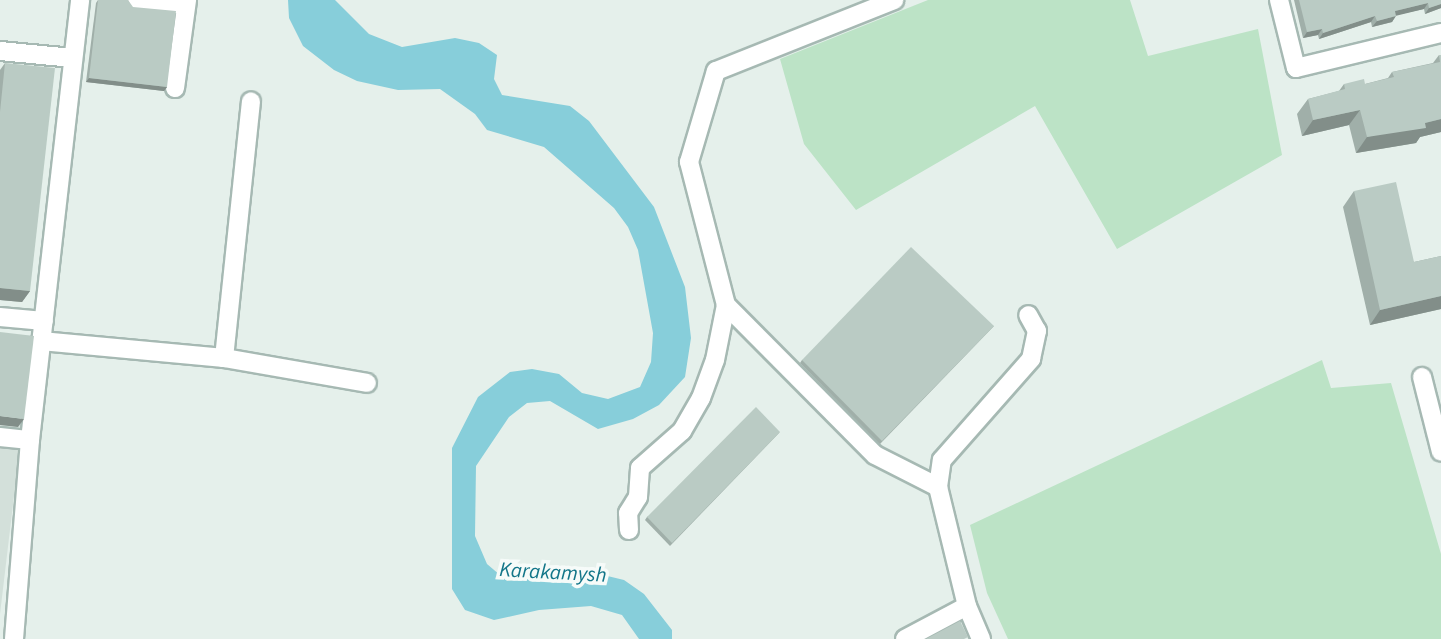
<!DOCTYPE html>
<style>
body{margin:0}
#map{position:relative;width:1441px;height:639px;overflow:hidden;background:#e5f0eb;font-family:"Source Sans 3",sans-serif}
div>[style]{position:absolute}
.built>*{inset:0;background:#d3e0da}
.green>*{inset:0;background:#bce3c6}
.water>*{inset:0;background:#87ceda}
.roads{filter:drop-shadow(2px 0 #a6b9b3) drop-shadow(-2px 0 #a6b9b3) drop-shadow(0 2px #a6b9b3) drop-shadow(0 -2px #a6b9b3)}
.minor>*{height:18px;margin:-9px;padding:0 9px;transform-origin:9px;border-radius:9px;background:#fff}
.wall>*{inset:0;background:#a0afa9}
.shaded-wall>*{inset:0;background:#828e89}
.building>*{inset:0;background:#bacbc4}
span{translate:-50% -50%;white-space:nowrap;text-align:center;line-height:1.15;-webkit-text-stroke:7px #f6fbf9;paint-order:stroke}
.water-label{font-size:21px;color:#137689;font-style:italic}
</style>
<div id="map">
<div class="built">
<div style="clip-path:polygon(0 334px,33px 336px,0 614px)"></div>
</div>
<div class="green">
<div style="clip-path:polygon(928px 0,1130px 0,1148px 56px,1258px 29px,1282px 155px,1117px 249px,1035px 106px,856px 210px,804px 144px,780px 59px)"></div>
<div style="clip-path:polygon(1322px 360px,1331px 388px,1391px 383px,1441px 554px,1441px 639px,1008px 639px,987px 593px,970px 525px)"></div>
</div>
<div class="water">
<div style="clip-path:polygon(288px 0,335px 0,369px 34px,402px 47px,455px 38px,479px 43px,497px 55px,494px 79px,502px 95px,570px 106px,589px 121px,654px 207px,685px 287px,691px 338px,685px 377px,659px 405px,633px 419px,598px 429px,550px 401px,527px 403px,509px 417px,476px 466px,475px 536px,487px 564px,507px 581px,591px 572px,624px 580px,644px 594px,672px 630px,672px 639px,639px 639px,622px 615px,591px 606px,539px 610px,494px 620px,465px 610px,452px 589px,452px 448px,478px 397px,510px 372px,532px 369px,559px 374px,582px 393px,608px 399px,640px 387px,651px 362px,653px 333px,638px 250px,628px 227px,614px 208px,544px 147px,487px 130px,475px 114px,440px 89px,398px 90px,357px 81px,334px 70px,303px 46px,289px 18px)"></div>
</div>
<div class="roads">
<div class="minor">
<div style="left:132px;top:0;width:54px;rotate:5.3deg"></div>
<div style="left:1279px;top:0;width:70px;rotate:76deg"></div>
<div style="left:1296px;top:68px;width:149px;rotate:-13.6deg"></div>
<div style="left:0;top:51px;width:73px;rotate:5.5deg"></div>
<div style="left:175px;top:88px;width:89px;rotate:-82.2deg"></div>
<div style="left:726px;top:305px;width:211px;rotate:45.2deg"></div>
<div style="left:875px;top:455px;width:71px;rotate:26.9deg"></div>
<div style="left:938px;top:487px;width:122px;rotate:76.3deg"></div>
<div style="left:967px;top:606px;width:36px;rotate:67deg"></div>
<div style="left:0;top:317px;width:44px;rotate:5.2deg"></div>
<div style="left:41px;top:341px;width:184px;rotate:5.3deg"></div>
<div style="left:224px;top:358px;width:145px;rotate:9.9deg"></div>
<div style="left:224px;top:358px;width:258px;rotate:-84deg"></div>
<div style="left:1422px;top:377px;width:77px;rotate:75.8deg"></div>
<div style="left:0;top:437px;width:30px;rotate:6deg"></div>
<div style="left:938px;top:487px;width:27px;rotate:-82deg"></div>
<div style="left:942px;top:460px;width:135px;rotate:-48.6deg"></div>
<div style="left:1031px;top:359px;width:29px;rotate:-78deg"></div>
<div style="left:1037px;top:331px;width:18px;rotate:-119deg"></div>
<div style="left:629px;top:530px;width:17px;rotate:-93deg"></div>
<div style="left:628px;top:513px;width:19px;rotate:-58deg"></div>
<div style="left:638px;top:497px;width:29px;rotate:-86deg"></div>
<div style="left:640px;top:468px;width:56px;rotate:-41.4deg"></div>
<div style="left:682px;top:431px;width:38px;rotate:-60deg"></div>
<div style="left:701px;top:398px;width:40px;rotate:-69.8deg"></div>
<div style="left:715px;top:360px;width:56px;rotate:-78.7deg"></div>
<div style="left:726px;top:305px;width:148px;rotate:-104.5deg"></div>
<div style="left:689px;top:162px;width:95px;rotate:-73.5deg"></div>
<div style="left:716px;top:71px;width:192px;rotate:-21.7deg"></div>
<div style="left:14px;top:639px;width:200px;rotate:-85.4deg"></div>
<div style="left:30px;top:440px;width:443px;rotate:-83.5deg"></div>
<div style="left:905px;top:639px;width:70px;rotate:-28deg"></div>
</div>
</div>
<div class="wall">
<div style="clip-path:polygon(98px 0,128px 0,167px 87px,164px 91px,86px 82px,96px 3px)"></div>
<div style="clip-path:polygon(1294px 0,1441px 0,1441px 8px,1425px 14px,1424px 9px,1396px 15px,1392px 22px,1372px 27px,1371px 22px,1319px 39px,1318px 35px,1303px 38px)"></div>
<div style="clip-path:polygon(1439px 55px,1441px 55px,1441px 132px,1420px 137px,1416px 143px,1356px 153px,1349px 125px,1302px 136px,1297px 114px,1308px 99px,1339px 91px,1344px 84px,1365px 84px,1388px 78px,1392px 72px,1433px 63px)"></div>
<div style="clip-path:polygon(5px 63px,30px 291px,22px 302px,0 300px,0 70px)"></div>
<div style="clip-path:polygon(1354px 191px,1414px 262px,1441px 256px,1441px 309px,1370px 325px,1343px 207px)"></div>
<div style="clip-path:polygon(994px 326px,880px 444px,800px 363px,802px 360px)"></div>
<div style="clip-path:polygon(780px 432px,670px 546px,645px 520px,647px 517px)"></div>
</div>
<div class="shaded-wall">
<div style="clip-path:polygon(1428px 3px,1424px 9px,1391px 17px,1395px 11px)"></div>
<div style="clip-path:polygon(1441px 4px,1441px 8px,1425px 14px,1429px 8px)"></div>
<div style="clip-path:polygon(1375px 16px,1371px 22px,1319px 39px,1323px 33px)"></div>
<div style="clip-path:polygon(1396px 16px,1392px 22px,1372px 27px,1377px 21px)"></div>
<div style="clip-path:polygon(1322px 29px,1318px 35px,1303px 38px,1307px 32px)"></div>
<div style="clip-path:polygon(89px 78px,167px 87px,164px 91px,86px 82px)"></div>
<div style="clip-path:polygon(1360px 110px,1349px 125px,1302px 136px,1313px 120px)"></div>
<div style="clip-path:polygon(1441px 119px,1441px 132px,1420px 137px,1416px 143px,1356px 153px,1367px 137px)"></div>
<div style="clip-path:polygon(0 288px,30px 291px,22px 302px,0 300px)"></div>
<div style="clip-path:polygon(1441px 296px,1441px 309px,1370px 325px,1380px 310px)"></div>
<div style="clip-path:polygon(0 416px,24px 419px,18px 427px,0 425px)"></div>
</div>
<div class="building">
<div style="clip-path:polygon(98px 0,128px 0,133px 7px,176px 11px,167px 87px,89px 78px)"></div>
<div style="clip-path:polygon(1299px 0,1441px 0,1441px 4px,1429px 8px,1428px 3px,1395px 11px,1396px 16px,1377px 21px,1375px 16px,1323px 33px,1322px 29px,1307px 32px)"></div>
<div style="clip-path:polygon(1439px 55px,1441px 55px,1441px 119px,1425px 123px,1426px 128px,1367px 137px,1360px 110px,1313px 120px,1308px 99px,1345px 89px,1344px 84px,1364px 79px,1365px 84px,1394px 77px,1392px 72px,1440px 62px)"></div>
<div style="clip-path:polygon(5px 63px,55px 68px,30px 291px,0 288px,0 112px)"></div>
<div style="clip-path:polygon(1396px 182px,1414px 262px,1441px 256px,1441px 296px,1380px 310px,1354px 191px)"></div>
<div style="clip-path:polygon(911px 247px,994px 326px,882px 441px,802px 360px)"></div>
<div style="clip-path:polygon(0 332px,34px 336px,24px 419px,0 416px)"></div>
<div style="clip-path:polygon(756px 407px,780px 432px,672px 543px,647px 517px)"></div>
<div style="clip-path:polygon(960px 621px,968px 637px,964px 639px,926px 639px)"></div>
</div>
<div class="water-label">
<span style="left:553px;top:572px;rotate:3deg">Karakamysh</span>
</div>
</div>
